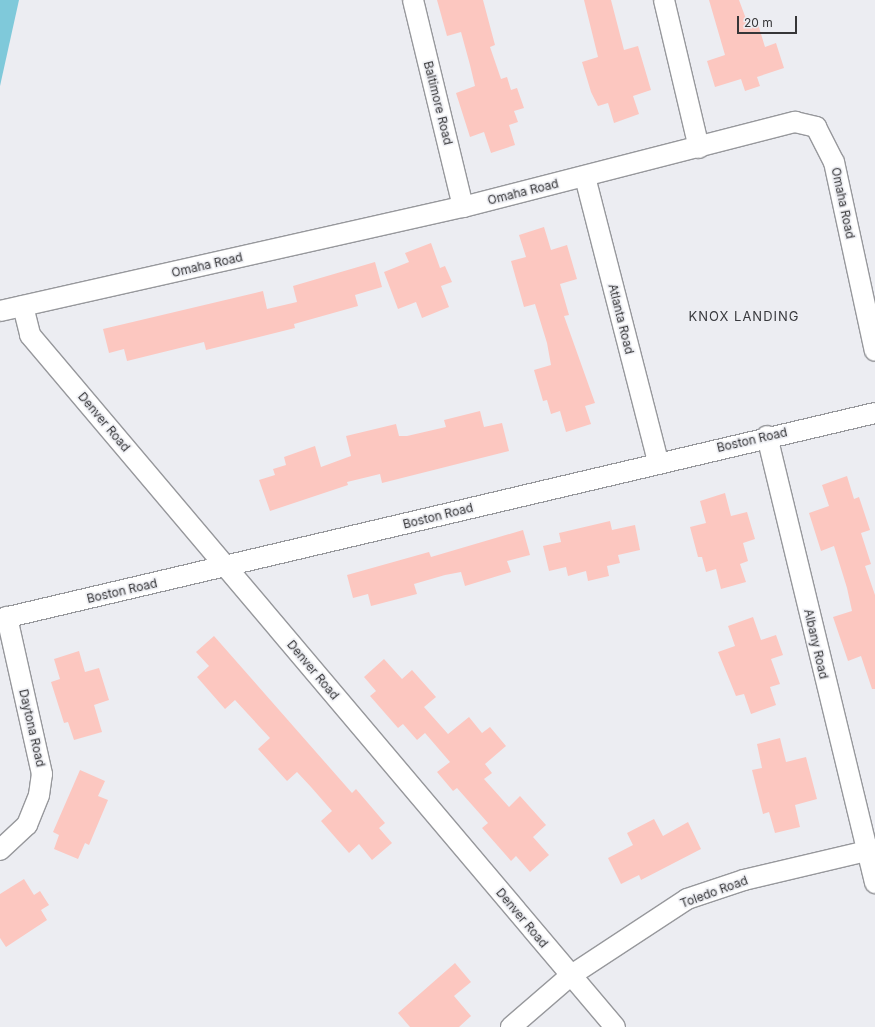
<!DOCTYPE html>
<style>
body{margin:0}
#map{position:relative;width:875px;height:1027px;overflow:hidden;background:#ecedf2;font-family:Inter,sans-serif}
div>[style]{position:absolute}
.water>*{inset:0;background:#7fc9da}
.building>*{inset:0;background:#fcc7c0}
.roads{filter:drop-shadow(1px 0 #97989c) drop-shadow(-1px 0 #97989c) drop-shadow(0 1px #97989c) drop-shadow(0 -1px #97989c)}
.minor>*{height:20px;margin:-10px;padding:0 10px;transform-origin:10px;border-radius:10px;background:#fff}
span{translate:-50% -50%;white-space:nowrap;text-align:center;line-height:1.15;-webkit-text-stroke:3px #ecedf2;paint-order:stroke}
.street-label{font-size:12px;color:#363638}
.neighbourhood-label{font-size:13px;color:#38393d;letter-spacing:1px}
.scale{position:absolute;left:737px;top:16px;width:60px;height:18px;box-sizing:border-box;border:2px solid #363638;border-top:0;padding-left:5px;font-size:12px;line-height:14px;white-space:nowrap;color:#363638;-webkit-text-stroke:3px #ecedf2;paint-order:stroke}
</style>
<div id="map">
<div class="water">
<div style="clip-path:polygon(0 0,19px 0,0 86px)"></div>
</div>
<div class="building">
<div style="clip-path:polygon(437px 0,483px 0,495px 45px,490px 47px,501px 79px,507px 77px,511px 90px,517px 88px,524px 108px,514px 111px,518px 122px,509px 125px,515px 145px,491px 153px,484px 132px,470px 137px,456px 93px,475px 86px,470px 65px,461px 32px,447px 36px)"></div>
<div style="clip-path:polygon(584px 0,611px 0,624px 50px,638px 46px,651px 90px,633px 96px,639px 114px,614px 123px,608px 103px,598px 106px,591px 92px,582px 62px,598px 57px)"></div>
<div style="clip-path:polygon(709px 0,739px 0,749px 27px,758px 24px,765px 47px,776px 43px,784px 68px,757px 77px,760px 86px,745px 91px,741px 79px,715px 87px,707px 61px,725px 55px)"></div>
<div style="clip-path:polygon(544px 227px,551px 250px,567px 245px,577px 279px,560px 284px,569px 315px,564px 316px,595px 403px,585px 406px,591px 424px,566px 432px,560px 411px,551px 414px,547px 400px,543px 401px,534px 370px,551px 365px,547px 343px,535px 304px,524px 307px,511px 261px,526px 257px,519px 235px)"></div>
<div style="clip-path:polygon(431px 243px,440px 268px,445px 266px,452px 282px,441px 286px,449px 307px,422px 318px,416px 302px,398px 309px,384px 272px,409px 262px,405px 253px)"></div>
<div style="clip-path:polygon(375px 262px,382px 287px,355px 295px,358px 306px,294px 324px,295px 328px,206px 350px,204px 342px,127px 361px,124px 349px,109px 353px,103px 329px,263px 291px,267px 309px,297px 302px,293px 286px)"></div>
<div style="clip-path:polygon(480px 411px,484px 427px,502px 423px,509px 451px,382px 483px,380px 474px,347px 482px,348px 485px,270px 511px,259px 480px,275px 475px,273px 469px,286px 465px,284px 457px,315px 446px,321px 467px,351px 456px,346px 436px,396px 424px,399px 436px,407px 436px,446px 427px,444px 420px)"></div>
<div style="clip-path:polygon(847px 476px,854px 499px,859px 497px,870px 530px,861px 533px,871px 564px,865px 566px,875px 595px,875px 689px,872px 689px,861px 656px,848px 661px,833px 617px,852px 611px,847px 588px,834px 546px,821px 551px,809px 513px,829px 506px,822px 485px)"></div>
<div style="clip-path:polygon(725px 493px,731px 516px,747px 512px,755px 539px,743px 543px,748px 561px,740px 564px,746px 582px,721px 589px,716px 569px,706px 572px,702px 557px,698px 557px,690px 527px,706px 523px,700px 501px)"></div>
<div style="clip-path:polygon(610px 521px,612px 530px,635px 525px,640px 550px,618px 555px,620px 563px,607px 566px,609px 576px,588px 581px,586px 571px,568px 576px,566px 567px,549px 571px,543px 546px,561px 542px,559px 533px)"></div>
<div style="clip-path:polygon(523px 530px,530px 555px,507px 561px,511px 572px,465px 586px,461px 572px,445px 575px,414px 584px,417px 594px,371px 606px,368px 594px,353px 598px,347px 575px,429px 552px,431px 557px)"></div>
<div style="clip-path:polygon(753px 617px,761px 640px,776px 635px,783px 655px,771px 659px,780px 684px,770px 687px,776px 705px,751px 714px,744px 694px,736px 696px,718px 652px,735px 646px,728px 626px)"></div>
<div style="clip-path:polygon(214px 636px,352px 793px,356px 789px,385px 823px,379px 828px,392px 843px,372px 860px,359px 844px,349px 853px,321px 821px,332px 811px,311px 787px,297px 772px,287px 781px,258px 749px,270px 738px,235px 700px,225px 709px,197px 677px,209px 666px,196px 652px)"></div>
<div style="clip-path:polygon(79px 651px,85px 672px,99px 668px,109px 700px,94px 705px,102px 732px,74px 740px,68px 722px,64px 723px,51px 682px,60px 679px,54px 659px)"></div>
<div style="clip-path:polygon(384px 659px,402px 679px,412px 670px,436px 697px,424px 707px,448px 734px,469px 717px,482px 733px,490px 727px,506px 746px,485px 764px,492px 773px,484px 779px,509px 807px,520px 796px,546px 825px,533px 837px,549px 855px,530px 872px,516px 856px,511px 861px,482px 828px,488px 823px,457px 788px,453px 791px,437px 772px,450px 762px,425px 733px,417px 740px,403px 724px,398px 728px,370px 696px,376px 691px,364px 677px)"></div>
<div style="clip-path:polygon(780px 738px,786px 762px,806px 757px,817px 799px,795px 805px,800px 827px,775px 833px,769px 812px,763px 814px,752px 770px,762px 768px,757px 744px)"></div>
<div style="clip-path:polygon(80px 770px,105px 781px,98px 796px,108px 800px,89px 845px,85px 843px,78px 859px,54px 849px,59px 835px,53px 832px)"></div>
<div style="clip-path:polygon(654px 819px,663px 836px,688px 822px,701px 849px,641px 880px,639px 875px,621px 884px,608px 858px,633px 845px,627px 833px)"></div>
<div style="clip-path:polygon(24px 879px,34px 895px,40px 891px,49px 905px,41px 910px,47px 920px,6px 947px,0 938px,0 894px)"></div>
<div style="clip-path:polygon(455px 963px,471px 982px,454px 996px,471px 1016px,459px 1027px,410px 1027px,398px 1013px)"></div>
</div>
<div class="roads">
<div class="minor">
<div style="left:413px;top:0;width:213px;rotate:76.4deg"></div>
<div style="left:664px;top:0;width:152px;rotate:76.7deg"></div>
<div style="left:585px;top:177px;width:294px;rotate:75.6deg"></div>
<div style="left:23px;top:306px;width:30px;rotate:76deg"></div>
<div style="left:30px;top:335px;width:906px;rotate:49.79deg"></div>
<div style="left:0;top:311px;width:475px;rotate:-12.7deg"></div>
<div style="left:463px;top:207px;width:343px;rotate:-14.4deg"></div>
<div style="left:795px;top:122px;width:22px;rotate:13deg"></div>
<div style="left:816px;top:127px;width:39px;rotate:63deg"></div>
<div style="left:834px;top:162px;width:193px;rotate:77.8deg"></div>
<div style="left:767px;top:436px;width:460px;rotate:76.4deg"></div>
<div style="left:0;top:619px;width:899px;rotate:-13.25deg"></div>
<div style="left:0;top:850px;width:37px;rotate:-43deg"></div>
<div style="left:27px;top:825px;width:32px;rotate:-68deg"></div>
<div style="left:39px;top:795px;width:21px;rotate:-82deg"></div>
<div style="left:42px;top:774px;width:161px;rotate:-102.6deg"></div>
<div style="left:511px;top:1027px;width:78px;rotate:-40.8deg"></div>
<div style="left:570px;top:976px;width:140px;rotate:-33.3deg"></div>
<div style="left:687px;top:899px;width:60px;rotate:-18.4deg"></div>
<div style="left:744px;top:880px;width:135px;rotate:-13.3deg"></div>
</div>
</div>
<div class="street-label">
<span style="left:438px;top:103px;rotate:76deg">Baltimore Road</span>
<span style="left:523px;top:192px;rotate:-14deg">Omaha Road</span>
<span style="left:843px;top:203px;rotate:78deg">Omaha Road</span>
<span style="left:207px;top:265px;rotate:-13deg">Omaha Road</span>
<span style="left:621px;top:319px;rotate:76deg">Atlanta Road</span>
<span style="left:104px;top:422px;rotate:50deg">Denver Road</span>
<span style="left:752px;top:440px;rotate:-13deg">Boston Road</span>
<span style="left:438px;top:516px;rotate:-14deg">Boston Road</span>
<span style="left:122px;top:591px;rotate:-13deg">Boston Road</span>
<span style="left:816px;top:644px;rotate:77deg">Albany Road</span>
<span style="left:313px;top:670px;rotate:50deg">Denver Road</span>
<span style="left:32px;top:728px;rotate:77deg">Daytona Road</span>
<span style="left:714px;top:892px;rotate:-20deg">Toledo Road</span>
<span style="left:522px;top:918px;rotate:50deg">Denver Road</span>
</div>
<div class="neighbourhood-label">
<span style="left:744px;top:316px">KNOX LANDING</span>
</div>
<div class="scale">20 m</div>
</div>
